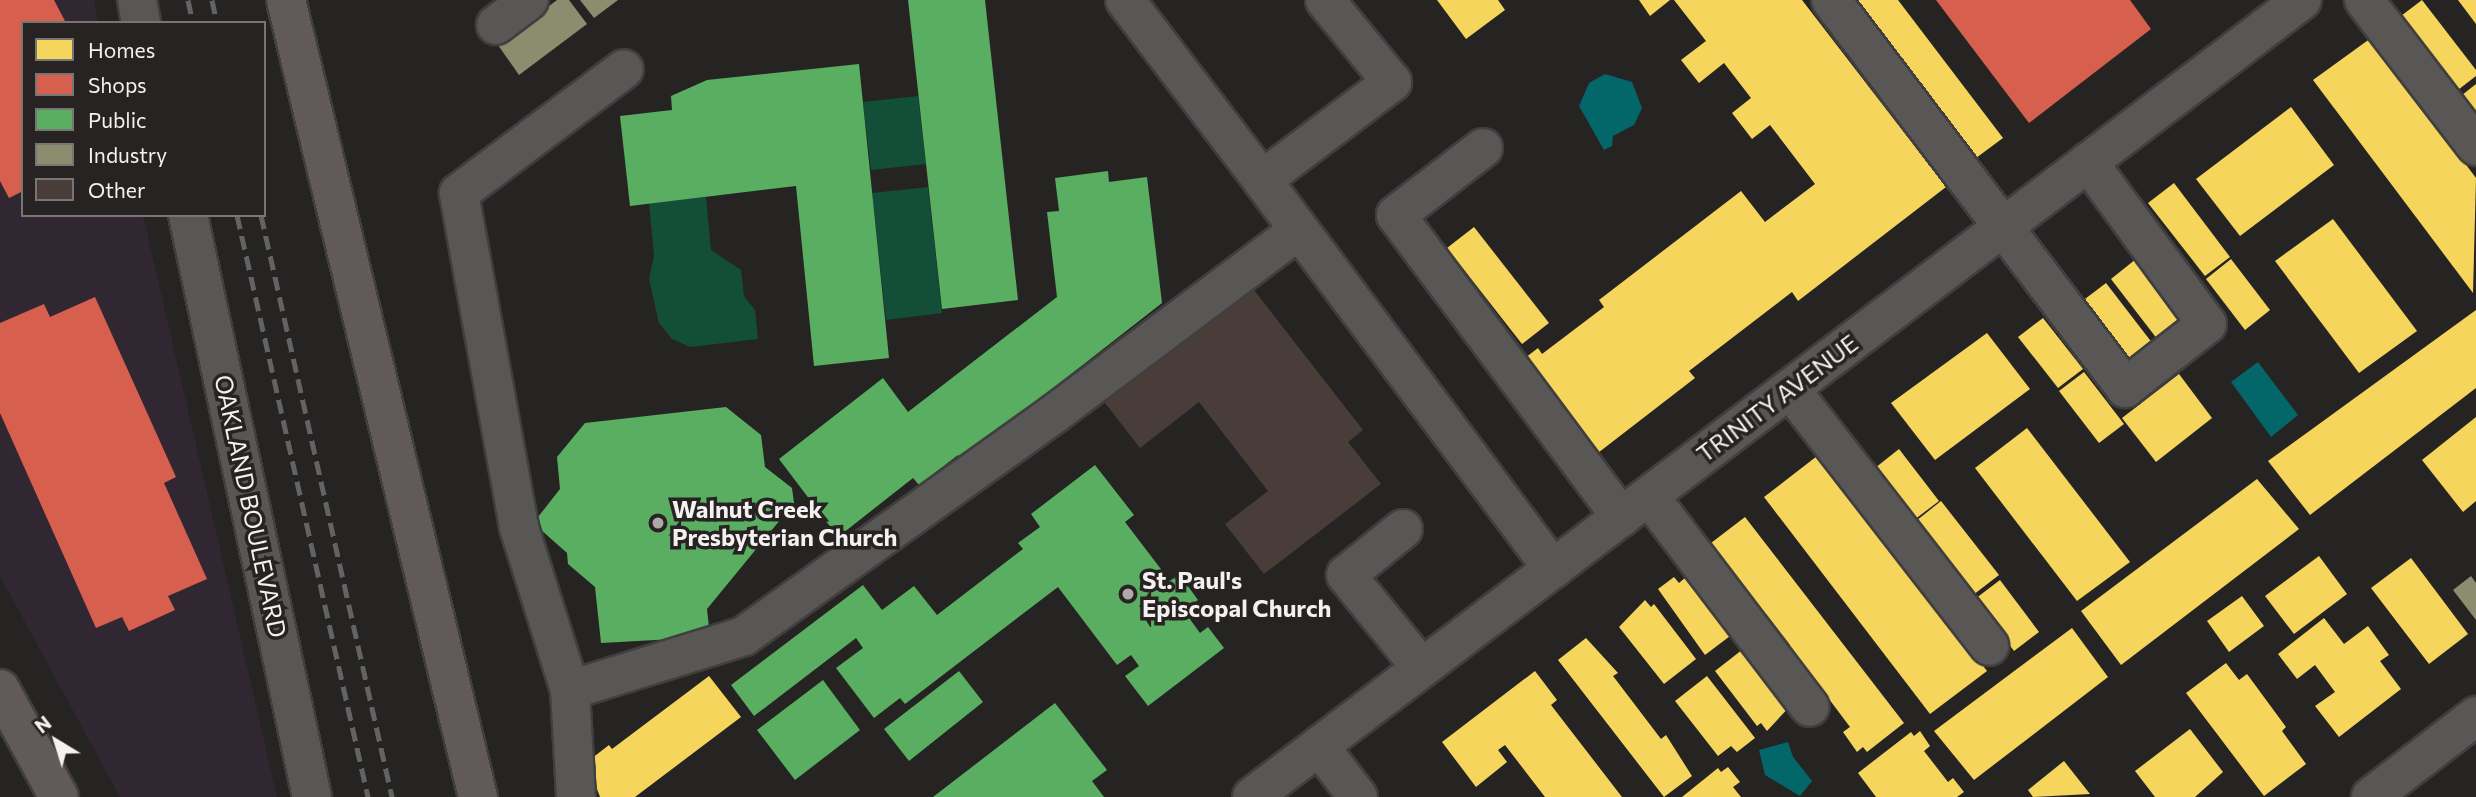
<!DOCTYPE html>
<style>
body{margin:0}
#map{position:relative;width:2476px;height:797px;overflow:hidden;background:#262423;font-family:Commissioner,sans-serif}
div>[style]{position:absolute}
.commercial>*{inset:0;background:#302733}
.green>*{inset:0;background:#134e38}
.water>*{inset:0;background:#036668}
.homes>*{inset:0;background:#f6d55c}
.shops>*{inset:0;background:#d6604d}
.public>*{inset:0;background:#5aae61}
.industry>*{inset:0;background:#8c8c6e}
.building>*{inset:0;background:#493d3a}
.roads{filter:drop-shadow(2px 0 #403e3e) drop-shadow(-2px 0 #403e3e) drop-shadow(0 2px #403e3e) drop-shadow(0 -2px #403e3e)}
.minor>*{height:38px;margin:-19px;padding:0 19px;transform-origin:19px;border-radius:19px;background:#585756}
.highway>*{height:38px;margin:-19px;padding:0 19px;transform-origin:19px;border-radius:19px;background:#625a5a}
.rail>*{height:5px;margin-top:-2.5px;transform-origin:0;background:repeating-linear-gradient(90deg,#646363 0 14px,transparent 0 21px)}
.dots>*{width:19px;height:19px;translate:-50% -50%;box-sizing:border-box;border:4px solid #272322;border-radius:50%}
span{translate:-50% -50%;white-space:nowrap;text-align:center;line-height:1.15;-webkit-text-stroke:7px #272322;paint-order:stroke}
.street-label{font-size:24px;color:#f4f1f0}
.poi-label{font-size:24px;color:#f4f1f0;font-weight:700}
.left{translate:0 -50%;text-align:left}
.legend{position:absolute;left:21px;top:21px;width:245px;height:196px;box-sizing:border-box;background:#272322;border:2px solid #797574;margin:0;padding:9px 12px;list-style:none;font-size:21px;color:#f4f1f0}
.legend li{display:flex;align-items:center;gap:14px;height:35px}
.legend b{width:35px;border:2px solid #797574}
.north{position:absolute;left:21px;top:706px;width:70px;height:70px;-webkit-text-stroke:5px #272322;paint-order:stroke;rotate:322deg;font-size:19px;font-weight:700;line-height:28px;text-align:center;color:#f4f1f0}
.north::after{content:'';display:block;margin:auto;width:24px;height:32px;background:#f4f1f0;clip-path:polygon(50% 0,100% 100%,50% 72%,0 100%)}
</style>
<div id="map">
<div class="commercial">
<div style="clip-path:polygon(0 0,94px 0,98px 23px,23px 23px,23px 215px,143px 215px,277px 797px,120px 797px,0 576px)"></div>
</div>
<div class="green">
<div style="clip-path:polygon(918px 96px,926px 164px,871px 170px,863px 102px)"></div>
<div style="clip-path:polygon(928px 187px,942px 313px,886px 320px,872px 193px)"></div>
<div style="clip-path:polygon(706px 197px,711px 250px,741px 270px,744px 296px,755px 310px,758px 339px,690px 347px,672px 339px,659px 323px,649px 279px,654px 256px,649px 203px)"></div>
</div>
<div class="water">
<div style="clip-path:polygon(1605px 74px,1632px 82px,1642px 108px,1634px 125px,1613px 136px,1612px 146px,1604px 150px,1579px 106px,1589px 83px)"></div>
<div style="clip-path:polygon(2258px 362px,2298px 415px,2271px 437px,2231px 382px)"></div>
<div style="clip-path:polygon(1788px 742px,1793px 757px,1812px 781px,1800px 796px,1765px 775px,1759px 750px)"></div>
</div>
<div class="homes">
<div style="clip-path:polygon(1437px 0,1498px 0,1505px 10px,1466px 39px)"></div>
<div style="clip-path:polygon(1639px 0,1670px 0,1650px 16px)"></div>
<div style="clip-path:polygon(1674px 0,1802px 0,1946px 187px,1798px 301px,1792px 292px,1689px 371px,1695px 378px,1594px 456px,1521px 361px,1538px 348px,1542px 354px,1604px 307px,1599px 300px,1741px 191px,1765px 222px,1815px 184px,1770px 125px,1752px 139px,1732px 113px,1751px 98px,1724px 63px,1699px 83px,1681px 60px,1706px 41px)"></div>
<div style="clip-path:polygon(1856px 0,1898px 0,2003px 138px,1976px 158px)"></div>
<div style="clip-path:polygon(2422px 0,2476px 70px,2476px 76px,2454px 93px,2397px 19px)"></div>
<div style="clip-path:polygon(2458px 0,2476px 0,2476px 24px)"></div>
<div style="clip-path:polygon(2371px 38px,2476px 178px,2473px 293px,2313px 80px)"></div>
<div style="clip-path:polygon(2476px 84px,2476px 123px,2457px 99px)"></div>
<div style="clip-path:polygon(2291px 107px,2334px 165px,2240px 236px,2196px 179px)"></div>
<div style="clip-path:polygon(2174px 183px,2230px 257px,2205px 276px,2148px 203px)"></div>
<div style="clip-path:polygon(2333px 219px,2417px 331px,2359px 373px,2275px 261px)"></div>
<div style="clip-path:polygon(1474px 227px,1549px 323px,1522px 344px,1447px 248px)"></div>
<div style="clip-path:polygon(2136px 259px,2193px 333px,2168px 353px,2111px 279px)"></div>
<div style="clip-path:polygon(2231px 259px,2270px 310px,2245px 330px,2206px 279px)"></div>
<div style="clip-path:polygon(2106px 283px,2163px 357px,2138px 376px,2081px 302px)"></div>
<div style="clip-path:polygon(2476px 310px,2476px 388px,2310px 515px,2268px 461px)"></div>
<div style="clip-path:polygon(2043px 318px,2083px 369px,2058px 388px,2018px 337px)"></div>
<div style="clip-path:polygon(1987px 333px,2030px 389px,1935px 460px,1891px 403px)"></div>
<div style="clip-path:polygon(2084px 372px,2124px 424px,2099px 443px,2059px 391px)"></div>
<div style="clip-path:polygon(2179px 374px,2212px 418px,2156px 462px,2122px 418px)"></div>
<div style="clip-path:polygon(2476px 417px,2476px 501px,2463px 512px,2422px 460px)"></div>
<div style="clip-path:polygon(2027px 428px,2130px 562px,2077px 601px,1975px 468px)"></div>
<div style="clip-path:polygon(1899px 449px,1939px 501px,1914px 520px,1875px 468px)"></div>
<div style="clip-path:polygon(1821px 453px,1987px 671px,1930px 714px,1764px 497px)"></div>
<div style="clip-path:polygon(2257px 479px,2299px 529px,2121px 665px,2081px 611px)"></div>
<div style="clip-path:polygon(1941px 501px,1999px 575px,1973px 595px,1916px 521px)"></div>
<div style="clip-path:polygon(1745px 517px,1904px 723px,1867px 752px,1863px 747px,1857px 752px,1843px 732px,1850px 727px,1829px 699px,1823px 704px,1811px 688px,1818px 683px,1801px 661px,1795px 666px,1783px 651px,1790px 645px,1766px 614px,1759px 619px,1747px 603px,1753px 598px,1736px 576px,1730px 580px,1717px 564px,1724px 559px,1711px 543px)"></div>
<div style="clip-path:polygon(2319px 556px,2347px 594px,2294px 634px,2265px 596px)"></div>
<div style="clip-path:polygon(2411px 558px,2468px 634px,2429px 664px,2371px 588px)"></div>
<div style="clip-path:polygon(1692px 572px,1738px 630px,1705px 655px,1658px 589px,1674px 577px,1679px 583px)"></div>
<div style="clip-path:polygon(2000px 580px,2039px 632px,2014px 651px,1975px 599px)"></div>
<div style="clip-path:polygon(2242px 596px,2264px 626px,2229px 652px,2207px 621px)"></div>
<div style="clip-path:polygon(1645px 600px,1651px 607px,1654px 604px,1696px 659px,1664px 684px,1619px 627px)"></div>
<div style="clip-path:polygon(2324px 618px,2344px 644px,2368px 626px,2389px 655px,2380px 661px,2401px 689px,2339px 737px,2315px 706px,2335px 692px,2315px 665px,2297px 679px,2278px 654px)"></div>
<div style="clip-path:polygon(2072px 628px,2108px 677px,1974px 780px,1934px 731px)"></div>
<div style="clip-path:polygon(1586px 638px,1618px 673px,1613px 676px,1661px 739px,1666px 735px,1692px 776px,1664px 797px,1558px 660px)"></div>
<div style="clip-path:polygon(1747px 646px,1792px 704px,1767px 731px,1761px 723px,1757px 726px,1715px 671px)"></div>
<div style="clip-path:polygon(2226px 663px,2239px 680px,2247px 674px,2286px 727px,2282px 731px,2306px 764px,2264px 796px,2186px 693px)"></div>
<div style="clip-path:polygon(1535px 671px,1557px 700px,1551px 705px,1622px 797px,1545px 797px,1505px 745px,1498px 750px,1507px 762px,1476px 787px,1442px 742px)"></div>
<div style="clip-path:polygon(709px 676px,741px 717px,635px 797px,600px 797px,587px 762px,609px 745px,612px 749px)"></div>
<div style="clip-path:polygon(1707px 676px,1755px 738px,1737px 752px,1731px 746px,1718px 756px,1675px 701px)"></div>
<div style="clip-path:polygon(2190px 729px,2223px 772px,2195px 797px,2155px 797px,2135px 771px)"></div>
<div style="clip-path:polygon(1920px 731px,1930px 746px,1924px 751px,1948px 782px,1953px 778px,1964px 792px,1957px 797px,1876px 797px,1858px 773px,1911px 732px,1914px 736px)"></div>
<div style="clip-path:polygon(2064px 761px,2090px 794px,2033px 797px,2028px 790px)"></div>
<div style="clip-path:polygon(1728px 767px,1740px 782px,1733px 787px,1741px 797px,1682px 797px,1718px 768px,1721px 772px)"></div>
</div>
<div class="shops">
<div style="clip-path:polygon(0 0,54px 0,66px 23px,23px 23px,23px 191px,9px 198px,0 181px)"></div>
<div style="clip-path:polygon(1936px 0,2130px 0,2151px 29px,2029px 123px)"></div>
<div style="clip-path:polygon(95px 297px,176px 477px,164px 483px,207px 579px,168px 596px,175px 610px,129px 631px,122px 617px,96px 628px,0 413px,0 323px,44px 304px,50px 317px)"></div>
</div>
<div class="public">
<div style="clip-path:polygon(908px 0,985px 0,1018px 300px,942px 309px)"></div>
<div style="clip-path:polygon(859px 64px,889px 358px,814px 366px,796px 186px,630px 206px,620px 116px,672px 110px,671px 96px,707px 80px)"></div>
<div style="clip-path:polygon(1108px 171px,1109px 182px,1147px 177px,1162px 303px,961px 460px,958px 455px,919px 485px,913px 478px,838px 537px,779px 459px,883px 378px,908px 412px,1057px 297px,1047px 212px,1059px 211px,1055px 178px)"></div>
<div style="clip-path:polygon(726px 407px,761px 435px,765px 467px,792px 488px,794px 503px,707px 609px,710px 637px,601px 643px,595px 587px,568px 564px,567px 553px,540px 529px,538px 517px,560px 489px,557px 457px,585px 423px)"></div>
<div style="clip-path:polygon(1095px 465px,1134px 515px,1125px 522px,1170px 581px,1179px 574px,1198px 600px,1184px 611px,1200px 633px,1208px 627px,1224px 648px,1148px 706px,1125px 676px,1139px 666px,1131px 655px,1117px 665px,1058px 587px,905px 704px,900px 698px,874px 718px,836px 668px,863px 648px,856px 638px,754px 716px,731px 685px,863px 585px,882px 610px,914px 586px,937px 615px,1023px 549px,1018px 543px,1040px 527px,1031px 514px)"></div>
<div style="clip-path:polygon(959px 671px,983px 702px,909px 761px,884px 729px)"></div>
<div style="clip-path:polygon(823px 680px,860px 730px,795px 780px,757px 730px)"></div>
<div style="clip-path:polygon(1055px 703px,1107px 770px,1092px 781px,1104px 797px,933px 797px)"></div>
</div>
<div class="industry">
<div style="clip-path:polygon(557px 0,569px 0,587px 24px,519px 75px,498px 45px)"></div>
<div style="clip-path:polygon(580px 0,618px 0,594px 18px)"></div>
<div style="clip-path:polygon(2471px 576px,2476px 583px,2476px 620px,2453px 590px)"></div>
</div>
<div class="building">
<div style="clip-path:polygon(1243px 276px,1363px 430px,1348px 442px,1381px 484px,1264px 574px,1225px 524px,1268px 491px,1199px 402px,1140px 448px,1095px 390px)"></div>
</div>
<div class="roads">
<div class="minor">
<div style="left:137px;top:0;width:23px;rotate:80deg"></div>
<div style="left:1125px;top:0;width:226px;rotate:52.7deg"></div>
<div style="left:1262px;top:180px;width:163px;rotate:-37deg"></div>
<div style="left:1392px;top:82px;width:106px;rotate:-129.3deg"></div>
<div style="left:1831px;top:0;width:487px;rotate:52.8deg"></div>
<div style="left:2125px;top:388px;width:104px;rotate:-38deg"></div>
<div style="left:2207px;top:324px;width:201px;rotate:-126.3deg"></div>
<div style="left:2364px;top:0;width:184px;rotate:52.5deg"></div>
<div style="left:496px;top:25px;width:41px;rotate:-37.1deg"></div>
<div style="left:1483px;top:148px;width:110px;rotate:142.4deg"></div>
<div style="left:1396px;top:215px;width:377px;rotate:53.3deg"></div>
<div style="left:1262px;top:180px;width:486px;rotate:53.2deg"></div>
<div style="left:188px;top:215px;width:595px;rotate:77.97deg"></div>
<div style="left:1790px;top:389px;width:325px;rotate:52.2deg"></div>
<div style="left:1649px;top:496px;width:265px;rotate:52.7deg"></div>
<div style="left:1403px;top:529px;width:73px;rotate:141.1deg"></div>
<div style="left:1346px;top:575px;width:119px;rotate:50.8deg"></div>
<div style="left:570px;top:690px;width:182px;rotate:-17.2deg"></div>
<div style="left:744px;top:636px;width:381px;rotate:-35.6deg"></div>
<div style="left:1054px;top:414px;width:306px;rotate:-36.9deg"></div>
<div style="left:1319px;top:746px;width:64px;rotate:52.6deg"></div>
<div style="left:576px;top:797px;width:107px;rotate:-93.2deg"></div>
<div style="left:570px;top:690px;width:171px;rotate:-107.4deg"></div>
<div style="left:519px;top:527px;width:339px;rotate:-100.2deg"></div>
<div style="left:459px;top:193px;width:206px;rotate:-36.9deg"></div>
<div style="left:1252px;top:797px;width:1318px;rotate:-37.2deg"></div>
<div style="left:2371px;top:797px;width:133px;rotate:-37.6deg"></div>
</div>
<div class="highway">
<div style="left:286px;top:0;width:820px;rotate:76.46deg"></div>
<div style="left:0;top:689px;width:123px;rotate:61.4deg"></div>
</div>
</div>
<div class="rail">
<div style="left:188px;top:0;width:24px;rotate:78deg"></div>
<div style="left:212px;top:0;width:24px;rotate:78deg"></div>
<div style="left:237px;top:215px;width:597px;rotate:77.31deg"></div>
<div style="left:261px;top:215px;width:597px;rotate:77.31deg"></div>
</div>
<div class="dots">
<div style="left:658px;top:523px;background:#aca9a8"></div>
<div style="left:1128px;top:594px;background:#aca9a8"></div>
</div>
<div class="street-label">
<span style="left:1777px;top:398px;rotate:-37deg">TRINITY AVENUE</span>
<span style="left:251px;top:506px;rotate:78deg">OAKLAND BOULEVARD</span>
</div>
<div class="poi-label">
<span class="left" style="left:672px;top:523px">Walnut Creek<br>Presbyterian Church</span>
<span class="left" style="left:1142px;top:594px">St. Paul's<br>Episcopal Church</span>
</div>
<ul class="legend">
<li><b style="height:19px;background:#f6d55c"></b>Homes</li>
<li><b style="height:19px;background:#d6604d"></b>Shops</li>
<li><b style="height:19px;background:#5aae61"></b>Public</li>
<li><b style="height:19px;background:#8c8c6e"></b>Industry</li>
<li><b style="height:19px;background:#493d3a"></b>Other</li>
</ul>
<div class="north">N</div>
</div>
